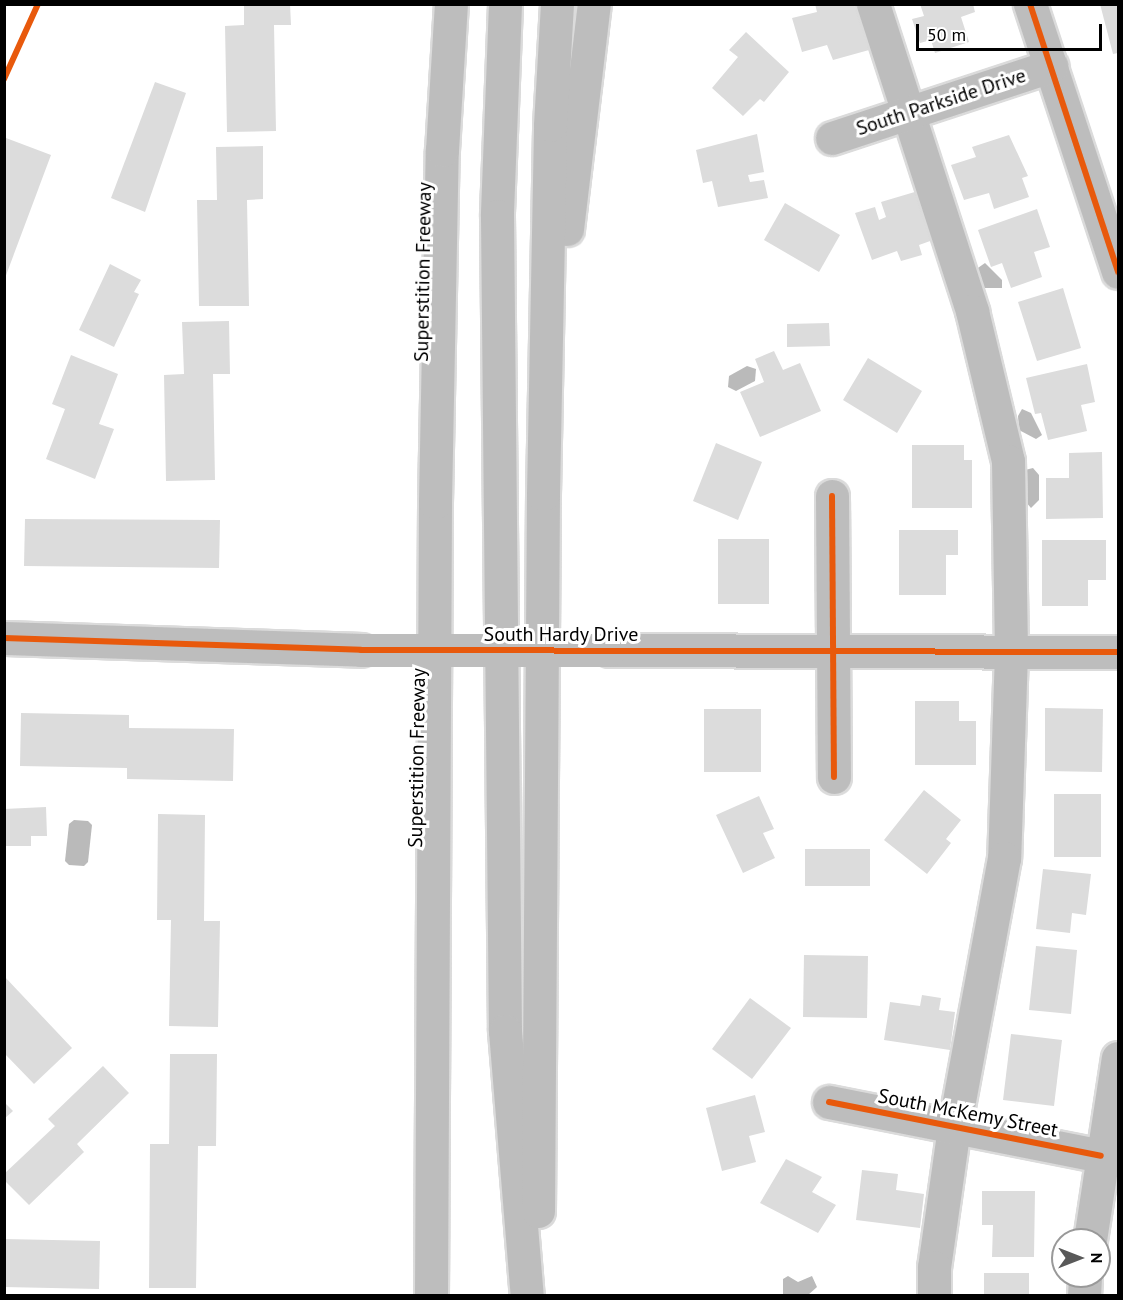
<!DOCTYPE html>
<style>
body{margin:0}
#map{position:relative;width:1123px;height:1300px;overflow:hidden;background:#fff;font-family:"PT Sans",sans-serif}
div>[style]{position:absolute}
.water>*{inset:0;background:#bababa}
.building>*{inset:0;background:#dcdcdc}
.roads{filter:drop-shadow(2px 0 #dbdbdb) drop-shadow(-2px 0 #dbdbdb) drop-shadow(0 2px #dbdbdb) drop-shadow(0 -2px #dbdbdb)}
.minor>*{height:33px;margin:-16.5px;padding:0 16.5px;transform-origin:16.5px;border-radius:16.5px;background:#bdbdbd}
.highway>*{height:33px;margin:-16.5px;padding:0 16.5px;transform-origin:16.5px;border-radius:16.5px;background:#bdbdbd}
.minor-bridge>*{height:33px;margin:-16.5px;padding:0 16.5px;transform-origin:16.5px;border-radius:16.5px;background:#bdbdbd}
.cycleway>*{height:6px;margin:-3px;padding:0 3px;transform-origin:3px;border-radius:3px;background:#e8590c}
span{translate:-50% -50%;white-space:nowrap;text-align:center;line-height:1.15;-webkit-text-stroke:6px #fff;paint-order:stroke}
.street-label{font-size:20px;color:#000}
.frame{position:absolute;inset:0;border:6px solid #000;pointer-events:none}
.north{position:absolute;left:1051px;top:1228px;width:60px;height:60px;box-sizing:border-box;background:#fff;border:2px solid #999;border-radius:50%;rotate:90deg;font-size:16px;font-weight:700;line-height:24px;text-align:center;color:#000}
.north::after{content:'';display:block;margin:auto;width:21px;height:27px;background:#595959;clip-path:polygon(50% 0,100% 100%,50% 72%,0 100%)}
.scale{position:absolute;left:916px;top:24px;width:186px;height:27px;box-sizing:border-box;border:3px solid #000;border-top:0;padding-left:8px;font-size:18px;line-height:21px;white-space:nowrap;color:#000;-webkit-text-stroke:4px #fff;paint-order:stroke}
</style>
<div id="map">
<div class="water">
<div style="clip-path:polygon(985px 263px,1002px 280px,1002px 288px,980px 288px,975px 270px)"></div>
<div style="clip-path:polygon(747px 366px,756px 369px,755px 381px,736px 391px,728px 387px,729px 376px)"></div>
<div style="clip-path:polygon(1022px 409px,1031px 413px,1042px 435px,1036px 439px,1019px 430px,1018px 416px)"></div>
<div style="clip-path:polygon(1033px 468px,1039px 475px,1039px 500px,1031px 508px,1025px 501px,1023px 475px,1025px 470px)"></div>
<div style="clip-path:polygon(74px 820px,88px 821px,92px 825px,88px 862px,84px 866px,69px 865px,65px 861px,69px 824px)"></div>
<div style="clip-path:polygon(788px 1276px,798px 1282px,812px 1276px,817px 1287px,808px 1295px,783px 1295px,783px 1279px)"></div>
</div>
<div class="building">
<div style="clip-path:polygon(244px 4px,290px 4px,291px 25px,274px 25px,276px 131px,227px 132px,225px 26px,244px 25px)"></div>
<div style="clip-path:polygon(815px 4px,854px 4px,869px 50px,833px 60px,827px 45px,802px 52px,792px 18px,817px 12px)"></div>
<div style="clip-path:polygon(920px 4px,973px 4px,975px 12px,961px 17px,969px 42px,935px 53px,931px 40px,920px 43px,912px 19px,924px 16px)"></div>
<div style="clip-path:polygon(1100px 4px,1118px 4px,1118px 53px,1113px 54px)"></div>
<div style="clip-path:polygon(746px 32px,789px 72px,764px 102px,760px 99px,743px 116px,712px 88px,738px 57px,729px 50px)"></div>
<div style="clip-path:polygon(155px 82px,186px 93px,145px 212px,111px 198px)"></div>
<div style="clip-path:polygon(757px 134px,764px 172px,748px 175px,750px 182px,764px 180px,768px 198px,718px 207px,712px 181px,703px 183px,696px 150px)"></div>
<div style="clip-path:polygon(1009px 135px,1028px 176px,1022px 178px,1029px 197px,994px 209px,989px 193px,964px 200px,951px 165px,976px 157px,972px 147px)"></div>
<div style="clip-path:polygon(6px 138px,51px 155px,5px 278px,4px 141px)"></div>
<div style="clip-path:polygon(263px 146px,263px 199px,247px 200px,249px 306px,199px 306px,197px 200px,217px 200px,216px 147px)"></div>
<div style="clip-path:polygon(918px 191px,933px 240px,919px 245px,922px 255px,901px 261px,897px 251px,872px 260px,855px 213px,875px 207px,879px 220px,886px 217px,881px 202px)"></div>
<div style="clip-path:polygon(785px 203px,840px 235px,819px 272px,764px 240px)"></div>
<div style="clip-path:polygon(1037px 209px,1050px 247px,1034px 252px,1042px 277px,1011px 288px,1002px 263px,991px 267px,978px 230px)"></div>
<div style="clip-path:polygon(110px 264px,141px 280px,134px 292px,139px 294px,114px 347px,79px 330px)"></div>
<div style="clip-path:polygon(1063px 288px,1081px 348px,1037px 361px,1018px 302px)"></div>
<div style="clip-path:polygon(229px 321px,230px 374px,213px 374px,215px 480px,166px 481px,164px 375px,184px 374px,182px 322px)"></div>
<div style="clip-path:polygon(829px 323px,830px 346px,787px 347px,787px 324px)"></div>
<div style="clip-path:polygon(774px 351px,783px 370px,800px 363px,821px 411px,760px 437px,740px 392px,764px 382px,755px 359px)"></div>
<div style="clip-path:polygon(71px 355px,118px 374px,99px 424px,114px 429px,95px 479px,46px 459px,65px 409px,52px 404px)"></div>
<div style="clip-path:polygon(868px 358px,922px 391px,897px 433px,843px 400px)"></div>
<div style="clip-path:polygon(1087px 364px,1095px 402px,1081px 405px,1087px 431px,1048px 440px,1041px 413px,1035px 414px,1026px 378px)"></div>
<div style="clip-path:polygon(716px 443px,762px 462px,738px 520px,693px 501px)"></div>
<div style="clip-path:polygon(912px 445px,964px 445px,964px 460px,972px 460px,972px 508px,912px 508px)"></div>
<div style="clip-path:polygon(1102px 452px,1103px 518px,1046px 519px,1046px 478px,1069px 478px,1069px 453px)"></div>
<div style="clip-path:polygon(25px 519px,220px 520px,219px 568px,24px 566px)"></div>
<div style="clip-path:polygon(899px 530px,958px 530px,958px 555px,946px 555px,946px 595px,899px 595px)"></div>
<div style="clip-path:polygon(718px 539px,769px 539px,769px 604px,718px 604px)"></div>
<div style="clip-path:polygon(1042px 540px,1106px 540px,1106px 580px,1088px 580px,1088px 606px,1042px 606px)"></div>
<div style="clip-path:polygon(915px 701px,959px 701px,959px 721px,976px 721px,976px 765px,915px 765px)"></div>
<div style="clip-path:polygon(1045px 708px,1103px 709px,1102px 772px,1045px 771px)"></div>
<div style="clip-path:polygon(704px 709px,761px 709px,761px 772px,704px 772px)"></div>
<div style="clip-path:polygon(21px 713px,129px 715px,129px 728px,234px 729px,233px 781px,127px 779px,127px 768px,20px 766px)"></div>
<div style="clip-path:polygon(924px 790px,961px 820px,946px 839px,951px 843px,927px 874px,884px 840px)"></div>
<div style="clip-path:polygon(1054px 794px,1101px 794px,1101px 857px,1054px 857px)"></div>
<div style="clip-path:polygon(759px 796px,774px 829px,763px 833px,775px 858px,743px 873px,716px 815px)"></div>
<div style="clip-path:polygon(46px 807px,47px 836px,31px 836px,31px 846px,4px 846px,4px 809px)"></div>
<div style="clip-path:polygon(158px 814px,205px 815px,204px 921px,220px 921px,218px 1027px,169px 1026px,171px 920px,157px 920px)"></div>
<div style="clip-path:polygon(805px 849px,870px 849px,870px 886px,805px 886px)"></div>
<div style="clip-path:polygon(1043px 869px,1091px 874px,1086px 915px,1072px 913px,1070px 933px,1036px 929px)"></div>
<div style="clip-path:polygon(1036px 946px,1077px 950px,1071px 1014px,1029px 1010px)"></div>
<div style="clip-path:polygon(804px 955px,868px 956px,867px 1018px,803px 1017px)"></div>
<div style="clip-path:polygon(4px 976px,72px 1048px,34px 1084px,4px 1053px)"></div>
<div style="clip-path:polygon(922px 995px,941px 998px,939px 1010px,955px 1012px,950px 1050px,884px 1040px,890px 1002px,920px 1006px)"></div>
<div style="clip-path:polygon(750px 998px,791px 1028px,752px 1079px,712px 1049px)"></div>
<div style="clip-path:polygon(1011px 1034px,1062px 1040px,1054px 1106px,1003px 1100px)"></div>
<div style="clip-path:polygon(170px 1054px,217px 1054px,216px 1146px,198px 1146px,196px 1288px,149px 1288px,150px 1144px,169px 1144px)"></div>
<div style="clip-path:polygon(103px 1066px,129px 1093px,77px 1144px,84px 1152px,29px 1205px,4px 1180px,4px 1174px,55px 1126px,48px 1119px)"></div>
<div style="clip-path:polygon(755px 1095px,765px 1132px,749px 1136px,756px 1162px,722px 1171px,706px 1108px)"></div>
<div style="clip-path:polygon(4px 1102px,13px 1111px,4px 1119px)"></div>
<div style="clip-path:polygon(786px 1159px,822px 1177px,812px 1192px,836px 1205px,818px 1233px,760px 1203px)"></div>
<div style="clip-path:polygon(862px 1170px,898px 1174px,896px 1190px,924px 1194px,920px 1228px,856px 1220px)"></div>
<div style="clip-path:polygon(982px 1191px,1035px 1191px,1034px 1257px,992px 1257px,993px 1225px,982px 1225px)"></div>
<div style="clip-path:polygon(4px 1239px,100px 1241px,99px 1289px,4px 1287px)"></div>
<div style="clip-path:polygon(984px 1273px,1029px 1273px,1029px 1296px,984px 1296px)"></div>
</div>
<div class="roads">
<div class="minor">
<div style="left:873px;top:4px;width:323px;rotate:72.1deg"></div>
<div style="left:972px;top:311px;width:154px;rotate:76.5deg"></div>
<div style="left:1008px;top:461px;width:191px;rotate:89.1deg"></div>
<div style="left:1011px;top:652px;width:206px;rotate:91.9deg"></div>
<div style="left:1004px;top:858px;width:274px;rotate:100.5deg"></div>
<div style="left:954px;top:1127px;width:141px;rotate:98.1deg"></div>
<div style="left:934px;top:1267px;width:29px;rotate:90deg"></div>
<div style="left:1030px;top:4px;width:282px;rotate:71.8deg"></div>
<div style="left:832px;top:138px;width:231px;rotate:-18.2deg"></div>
<div style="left:832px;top:496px;width:281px;rotate:89.6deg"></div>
<div style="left:4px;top:638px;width:357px;rotate:1.9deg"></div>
<div style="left:609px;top:650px;width:509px;rotate:0.23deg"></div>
<div style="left:829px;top:1102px;width:277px;rotate:11.2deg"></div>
<div style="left:1090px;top:1240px;width:184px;rotate:-81.3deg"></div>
<div style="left:1084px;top:1296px;width:20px;rotate:-87deg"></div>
</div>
<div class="highway">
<div style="left:505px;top:4px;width:212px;rotate:92.2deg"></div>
<div style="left:497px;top:216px;width:815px;rotate:89.44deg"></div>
<div style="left:505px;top:1031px;width:266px;rotate:85.3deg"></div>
<div style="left:567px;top:229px;width:227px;rotate:-83.2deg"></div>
<div style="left:538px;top:1211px;width:717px;rotate:-89.6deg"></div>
<div style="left:543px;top:494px;width:369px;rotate:-88.9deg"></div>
<div style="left:550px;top:125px;width:121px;rotate:-86.7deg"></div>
<div style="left:431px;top:1296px;width:794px;rotate:-89.71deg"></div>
<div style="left:435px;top:502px;width:352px;rotate:-88.9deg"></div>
<div style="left:442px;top:150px;width:146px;rotate:-86.5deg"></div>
</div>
</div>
<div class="minor-bridge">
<div style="left:361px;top:650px;width:248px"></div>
</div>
<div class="cycleway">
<div style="left:1030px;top:4px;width:282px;rotate:71.8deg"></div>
<div style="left:4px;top:79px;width:82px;rotate:-65.6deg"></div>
<div style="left:832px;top:496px;width:281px;rotate:89.6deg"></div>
<div style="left:4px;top:638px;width:357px;rotate:1.9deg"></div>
<div style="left:361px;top:650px;width:757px;rotate:0.15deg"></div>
<div style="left:829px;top:1102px;width:277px;rotate:11.2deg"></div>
</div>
<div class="street-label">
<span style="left:941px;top:102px;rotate:-18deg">South Parkside Drive</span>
<span style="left:423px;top:272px;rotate:-89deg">Superstition Freeway</span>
<span style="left:561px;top:634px">South Hardy Drive</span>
<span style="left:417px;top:758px;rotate:-89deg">Superstition Freeway</span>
<span style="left:968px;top:1113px;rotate:11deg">South McKemy Street</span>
</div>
<div class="frame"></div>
<div class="north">N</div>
<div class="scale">50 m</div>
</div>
